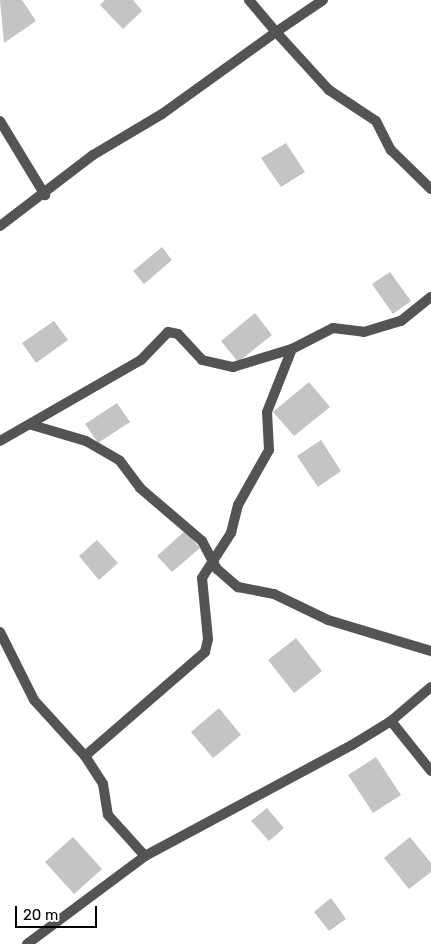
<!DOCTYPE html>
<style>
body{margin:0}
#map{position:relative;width:431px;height:944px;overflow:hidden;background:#fff;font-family:Rubik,sans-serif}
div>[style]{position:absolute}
.building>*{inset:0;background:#c4c4c4}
.minor>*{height:10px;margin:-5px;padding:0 5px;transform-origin:5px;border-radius:5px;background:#545454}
span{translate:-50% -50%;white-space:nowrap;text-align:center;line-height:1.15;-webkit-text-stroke:5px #fff;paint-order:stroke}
.scale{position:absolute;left:15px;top:906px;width:82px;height:22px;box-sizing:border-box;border:2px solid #000;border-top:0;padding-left:6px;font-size:15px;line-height:18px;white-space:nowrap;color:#000;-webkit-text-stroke:4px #fff;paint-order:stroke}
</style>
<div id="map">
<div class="building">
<div style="clip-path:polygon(0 0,22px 0,36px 21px,4px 43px)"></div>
<div style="clip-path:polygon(105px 0,133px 0,142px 11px,123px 29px,100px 5px)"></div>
<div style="clip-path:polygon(286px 143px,305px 172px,281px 187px,261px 158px)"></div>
<div style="clip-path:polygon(162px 247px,172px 260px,144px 284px,133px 271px)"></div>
<div style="clip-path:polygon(390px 272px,411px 301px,393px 314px,372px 284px)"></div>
<div style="clip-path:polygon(255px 313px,272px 335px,238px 362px,221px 341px)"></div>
<div style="clip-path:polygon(54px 321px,68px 340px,36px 363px,22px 343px)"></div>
<div style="clip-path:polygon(309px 382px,330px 407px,294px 436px,273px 412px)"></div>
<div style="clip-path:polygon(117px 403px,130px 422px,98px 443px,85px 424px)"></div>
<div style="clip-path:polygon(321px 440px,341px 471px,318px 487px,297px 456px)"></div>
<div style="clip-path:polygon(185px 531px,200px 548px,172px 572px,157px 556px)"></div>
<div style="clip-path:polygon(97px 540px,118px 563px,99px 580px,79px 556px)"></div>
<div style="clip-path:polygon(296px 638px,322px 671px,294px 693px,268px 660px)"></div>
<div style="clip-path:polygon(219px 708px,241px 735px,213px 758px,191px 732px)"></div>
<div style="clip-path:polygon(376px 757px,401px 795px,373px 813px,348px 775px)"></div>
<div style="clip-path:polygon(267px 808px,284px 828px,269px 841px,251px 821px)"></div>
<div style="clip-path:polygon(73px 837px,102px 869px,74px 894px,45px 862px)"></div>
<div style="clip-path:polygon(410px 837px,431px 863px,431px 872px,409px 889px,384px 858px)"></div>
<div style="clip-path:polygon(331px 898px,346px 919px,329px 931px,314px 912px)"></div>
</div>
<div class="minor">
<div style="left:323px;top:0;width:57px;rotate:145.8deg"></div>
<div style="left:276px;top:32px;width:79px;rotate:47.6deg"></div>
<div style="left:329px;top:90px;width:56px;rotate:33.4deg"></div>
<div style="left:376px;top:121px;width:33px;rotate:63deg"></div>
<div style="left:391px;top:150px;width:56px;rotate:44.3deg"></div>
<div style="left:0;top:121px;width:87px;rotate:58.7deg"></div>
<div style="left:0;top:226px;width:117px;rotate:-37.4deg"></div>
<div style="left:93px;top:155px;width:80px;rotate:-30.7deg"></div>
<div style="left:162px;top:114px;width:140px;rotate:-35.7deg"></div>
<div style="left:276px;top:32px;width:42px;rotate:-130.2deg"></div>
<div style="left:32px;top:425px;width:56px;rotate:16.5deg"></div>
<div style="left:86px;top:441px;width:39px;rotate:30deg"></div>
<div style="left:120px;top:461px;width:34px;rotate:53deg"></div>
<div style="left:140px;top:488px;width:82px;rotate:40.5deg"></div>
<div style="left:202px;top:541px;width:32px;rotate:62deg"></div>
<div style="left:217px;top:569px;width:28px;rotate:41deg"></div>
<div style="left:238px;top:587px;width:37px;rotate:11deg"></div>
<div style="left:274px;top:594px;width:60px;rotate:25.7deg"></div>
<div style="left:328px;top:620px;width:108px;rotate:16.8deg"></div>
<div style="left:0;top:441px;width:163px;rotate:-29.9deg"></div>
<div style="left:141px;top:360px;width:39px;rotate:-46deg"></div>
<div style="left:168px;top:332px;width:10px;rotate:11deg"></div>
<div style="left:178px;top:334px;width:35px;rotate:47deg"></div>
<div style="left:202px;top:360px;width:32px;rotate:13deg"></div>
<div style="left:233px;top:367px;width:62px;rotate:-17deg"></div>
<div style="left:0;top:632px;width:76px;rotate:63.4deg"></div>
<div style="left:34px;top:700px;width:76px;rotate:47.7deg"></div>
<div style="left:85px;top:756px;width:33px;rotate:57deg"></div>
<div style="left:103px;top:784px;width:31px;rotate:81deg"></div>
<div style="left:108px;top:815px;width:55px;rotate:47.9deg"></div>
<div style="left:391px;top:721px;width:64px;rotate:51.3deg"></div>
<div style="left:85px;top:756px;width:159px;rotate:-40.9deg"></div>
<div style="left:205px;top:652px;width:13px;rotate:-77deg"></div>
<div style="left:208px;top:639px;width:61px;rotate:-95.6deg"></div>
<div style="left:202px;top:578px;width:54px;rotate:-57.2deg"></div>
<div style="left:231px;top:533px;width:29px;rotate:-76deg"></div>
<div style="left:238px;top:505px;width:63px;rotate:-60.6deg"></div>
<div style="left:269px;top:450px;width:38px;rotate:-93deg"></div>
<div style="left:267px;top:412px;width:68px;rotate:-68.4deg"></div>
<div style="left:292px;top:349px;width:46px;rotate:-27.1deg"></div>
<div style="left:333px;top:328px;width:31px;rotate:7deg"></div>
<div style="left:364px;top:332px;width:39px;rotate:-17deg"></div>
<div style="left:401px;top:321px;width:38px;rotate:-39deg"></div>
<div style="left:27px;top:944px;width:147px;rotate:-36.7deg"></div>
<div style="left:145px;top:856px;width:235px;rotate:-28.2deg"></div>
<div style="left:352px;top:745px;width:46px;rotate:-31.6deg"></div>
<div style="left:391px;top:721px;width:52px;rotate:-40.4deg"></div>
</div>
<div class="scale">20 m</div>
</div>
